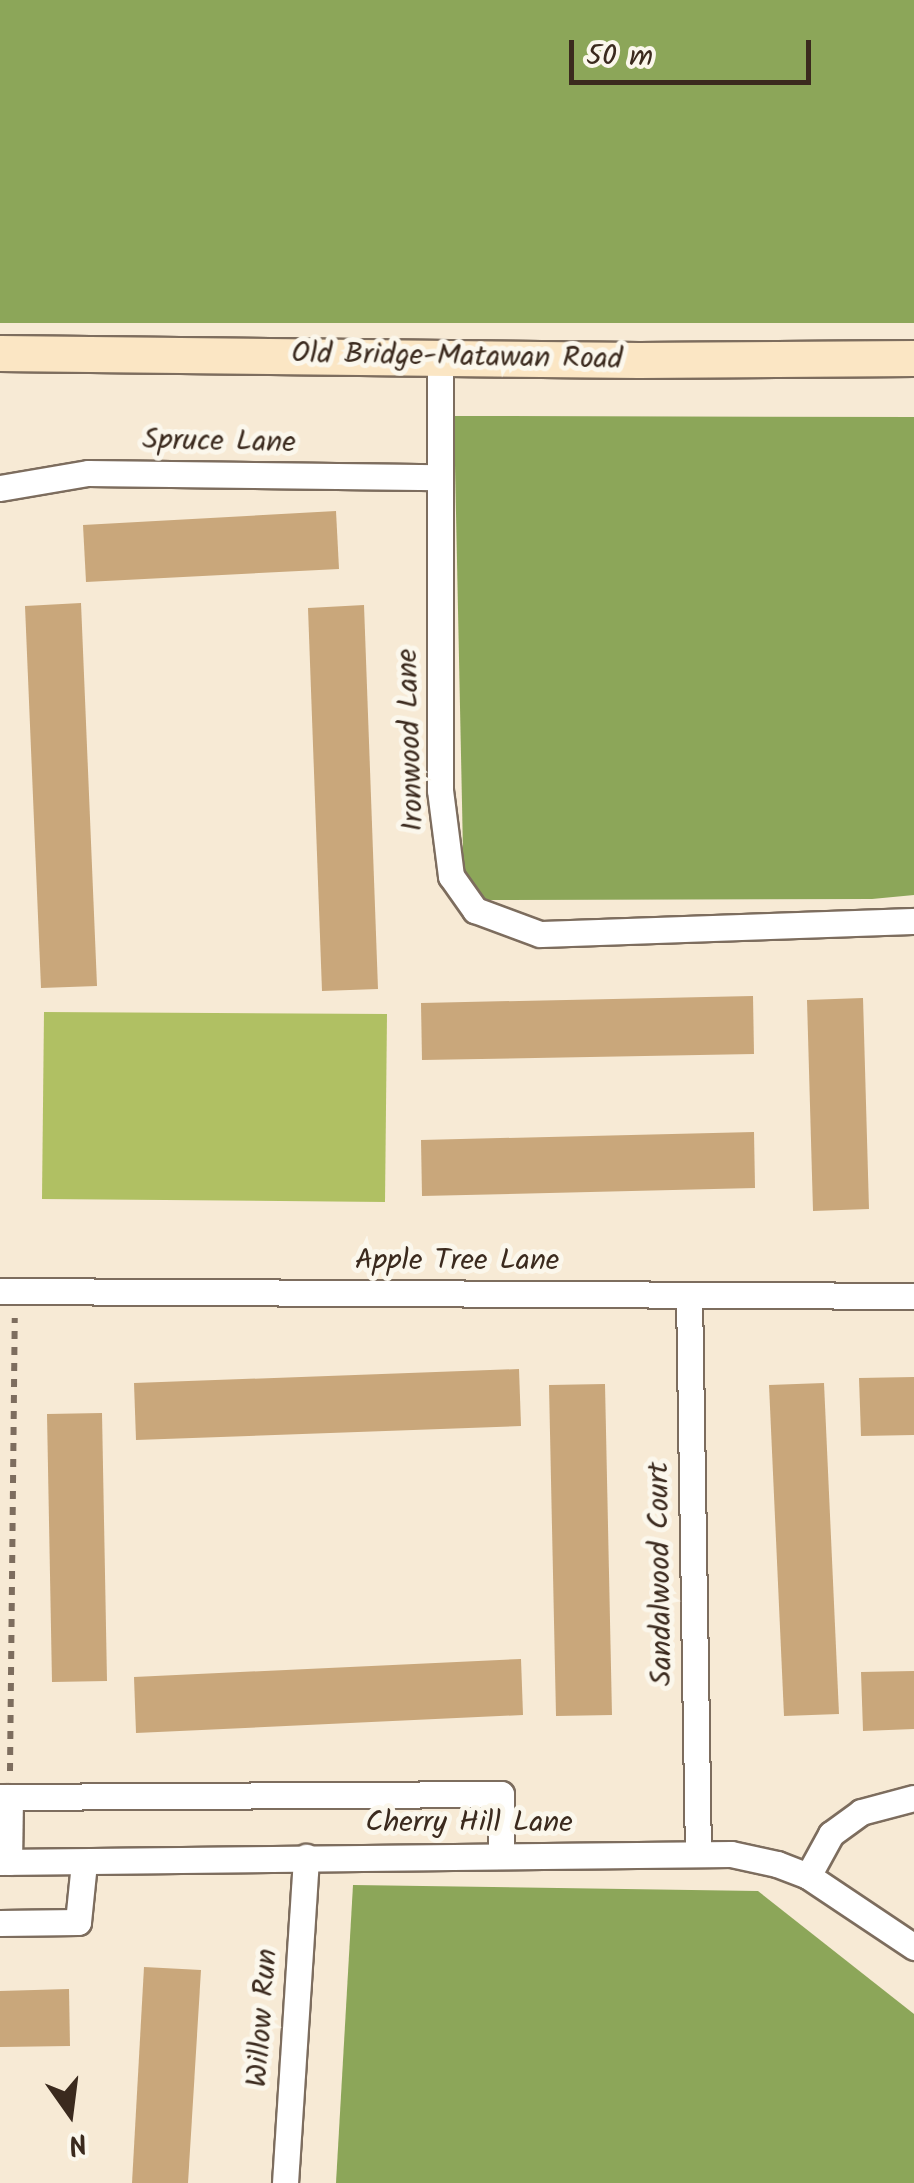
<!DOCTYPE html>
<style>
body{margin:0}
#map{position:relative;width:914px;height:2183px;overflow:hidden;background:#f7ead5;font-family:Kalam,sans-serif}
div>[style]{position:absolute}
.green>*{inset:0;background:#b0c063}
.forest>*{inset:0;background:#8ca659}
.building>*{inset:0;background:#c9a77b}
.path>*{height:6px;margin-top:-3px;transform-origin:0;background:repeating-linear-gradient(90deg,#7d6d5e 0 8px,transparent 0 16px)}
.roads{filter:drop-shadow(2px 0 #7d6d5e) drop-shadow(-2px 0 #7d6d5e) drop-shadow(0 2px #7d6d5e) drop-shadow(0 -2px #7d6d5e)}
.street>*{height:25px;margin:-12.5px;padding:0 12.5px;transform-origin:12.5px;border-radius:12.5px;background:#fff}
.secondary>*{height:35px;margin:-17.5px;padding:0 17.5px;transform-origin:17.5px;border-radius:17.5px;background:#fbe6c4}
span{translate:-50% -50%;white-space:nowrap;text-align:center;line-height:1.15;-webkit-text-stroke:10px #fbf7ec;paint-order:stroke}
.street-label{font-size:30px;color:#3b2a1e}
.north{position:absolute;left:20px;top:2063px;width:100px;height:100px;-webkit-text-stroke:8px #fbf7ec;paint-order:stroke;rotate:166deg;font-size:28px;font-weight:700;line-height:40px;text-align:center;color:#3b2a1e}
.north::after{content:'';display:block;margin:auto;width:35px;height:45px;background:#3b2a1e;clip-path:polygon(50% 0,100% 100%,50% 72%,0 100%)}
.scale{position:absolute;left:569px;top:40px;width:242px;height:45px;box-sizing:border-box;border:5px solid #3b2a1e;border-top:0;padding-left:12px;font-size:30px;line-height:35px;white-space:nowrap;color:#3b2a1e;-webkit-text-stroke:8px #fbf7ec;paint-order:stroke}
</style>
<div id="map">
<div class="green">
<div style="clip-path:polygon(44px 1012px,387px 1014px,385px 1202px,42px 1199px)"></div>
</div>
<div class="forest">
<div style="clip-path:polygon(0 0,914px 0,914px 323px,0 323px)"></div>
<div style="clip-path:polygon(454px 416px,914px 417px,914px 895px,872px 899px,464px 900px)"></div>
<div style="clip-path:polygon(353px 1885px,758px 1891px,914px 2014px,914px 2183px,336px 2183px)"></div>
</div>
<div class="building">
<div style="clip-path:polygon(336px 511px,339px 569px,86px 582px,83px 525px)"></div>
<div style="clip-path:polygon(81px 603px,97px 986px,41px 988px,25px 606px)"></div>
<div style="clip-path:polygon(364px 605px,378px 989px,322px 991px,308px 608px)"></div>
<div style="clip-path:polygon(753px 996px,754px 1054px,422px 1060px,421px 1003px)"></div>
<div style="clip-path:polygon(863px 998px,869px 1209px,813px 1211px,807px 1000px)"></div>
<div style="clip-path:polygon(754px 1132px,755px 1188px,422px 1196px,421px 1140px)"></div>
<div style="clip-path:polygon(519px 1369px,521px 1426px,136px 1440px,134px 1383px)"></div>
<div style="clip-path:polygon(914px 1377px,914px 1435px,861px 1436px,859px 1378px)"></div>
<div style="clip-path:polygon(824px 1383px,839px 1714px,784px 1716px,769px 1385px)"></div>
<div style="clip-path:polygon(605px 1384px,612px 1715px,556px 1716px,549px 1385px)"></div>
<div style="clip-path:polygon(102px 1413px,107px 1681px,52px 1682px,47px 1414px)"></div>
<div style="clip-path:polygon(521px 1659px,523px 1715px,136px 1733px,134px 1677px)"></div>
<div style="clip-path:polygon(914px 1671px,914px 1729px,863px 1731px,861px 1672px)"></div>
<div style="clip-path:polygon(144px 1967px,201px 1970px,188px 2183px,132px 2183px)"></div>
<div style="clip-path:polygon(69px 1989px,70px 2046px,0 2047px,0 1991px)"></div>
</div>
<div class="path">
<div style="left:10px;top:1771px;width:453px;rotate:-89.4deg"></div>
</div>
<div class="roads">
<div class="street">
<div style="left:440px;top:356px;width:434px;rotate:90deg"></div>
<div style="left:440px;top:790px;width:87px;rotate:82.7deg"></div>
<div style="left:451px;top:876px;width:42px;rotate:54.8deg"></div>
<div style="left:475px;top:910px;width:69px;rotate:20.3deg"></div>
<div style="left:540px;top:934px;width:374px;rotate:-2deg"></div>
<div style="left:0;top:488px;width:89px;rotate:-9.7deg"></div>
<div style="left:88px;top:473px;width:352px;rotate:0.7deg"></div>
<div style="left:0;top:1291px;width:914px;rotate:0.31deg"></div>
<div style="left:689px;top:1295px;width:558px;rotate:89.08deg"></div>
<div style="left:0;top:1797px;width:501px;rotate:-0.34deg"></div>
<div style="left:501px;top:1794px;width:62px;rotate:90deg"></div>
<div style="left:0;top:1862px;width:731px;rotate:-0.63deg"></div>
<div style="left:731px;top:1854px;width:47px;rotate:12.3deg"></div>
<div style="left:777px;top:1864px;width:33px;rotate:21deg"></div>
<div style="left:808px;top:1876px;width:128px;rotate:33.8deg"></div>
<div style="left:9px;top:1862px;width:65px;rotate:-89.1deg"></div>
<div style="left:808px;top:1876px;width:48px;rotate:-61.3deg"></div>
<div style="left:831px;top:1834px;width:37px;rotate:-36deg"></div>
<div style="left:861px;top:1812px;width:55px;rotate:-14.8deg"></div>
<div style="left:0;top:1923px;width:78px;rotate:-0.7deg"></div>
<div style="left:78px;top:1922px;width:59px;rotate:-84.2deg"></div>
<div style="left:285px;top:2183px;width:327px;rotate:-86.3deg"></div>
</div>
<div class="secondary">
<div style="left:0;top:353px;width:639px;rotate:0.63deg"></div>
<div style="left:639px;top:360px;width:275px;rotate:-0.4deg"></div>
</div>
</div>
<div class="street-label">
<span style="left:457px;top:357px;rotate:1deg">Old Bridge-Matawan Road</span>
<span style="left:219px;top:442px;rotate:1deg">Spruce Lane</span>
<span style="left:411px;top:740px;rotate:-92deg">Ironwood Lane</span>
<span style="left:457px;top:1261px">Apple Tree Lane</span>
<span style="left:661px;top:1574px;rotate:-91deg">Sandalwood Court</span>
<span style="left:469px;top:1823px">Cherry Hill Lane</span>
<span style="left:263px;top:2018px;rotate:-86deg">Willow Run</span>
</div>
<div class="north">N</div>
<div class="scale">50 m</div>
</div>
